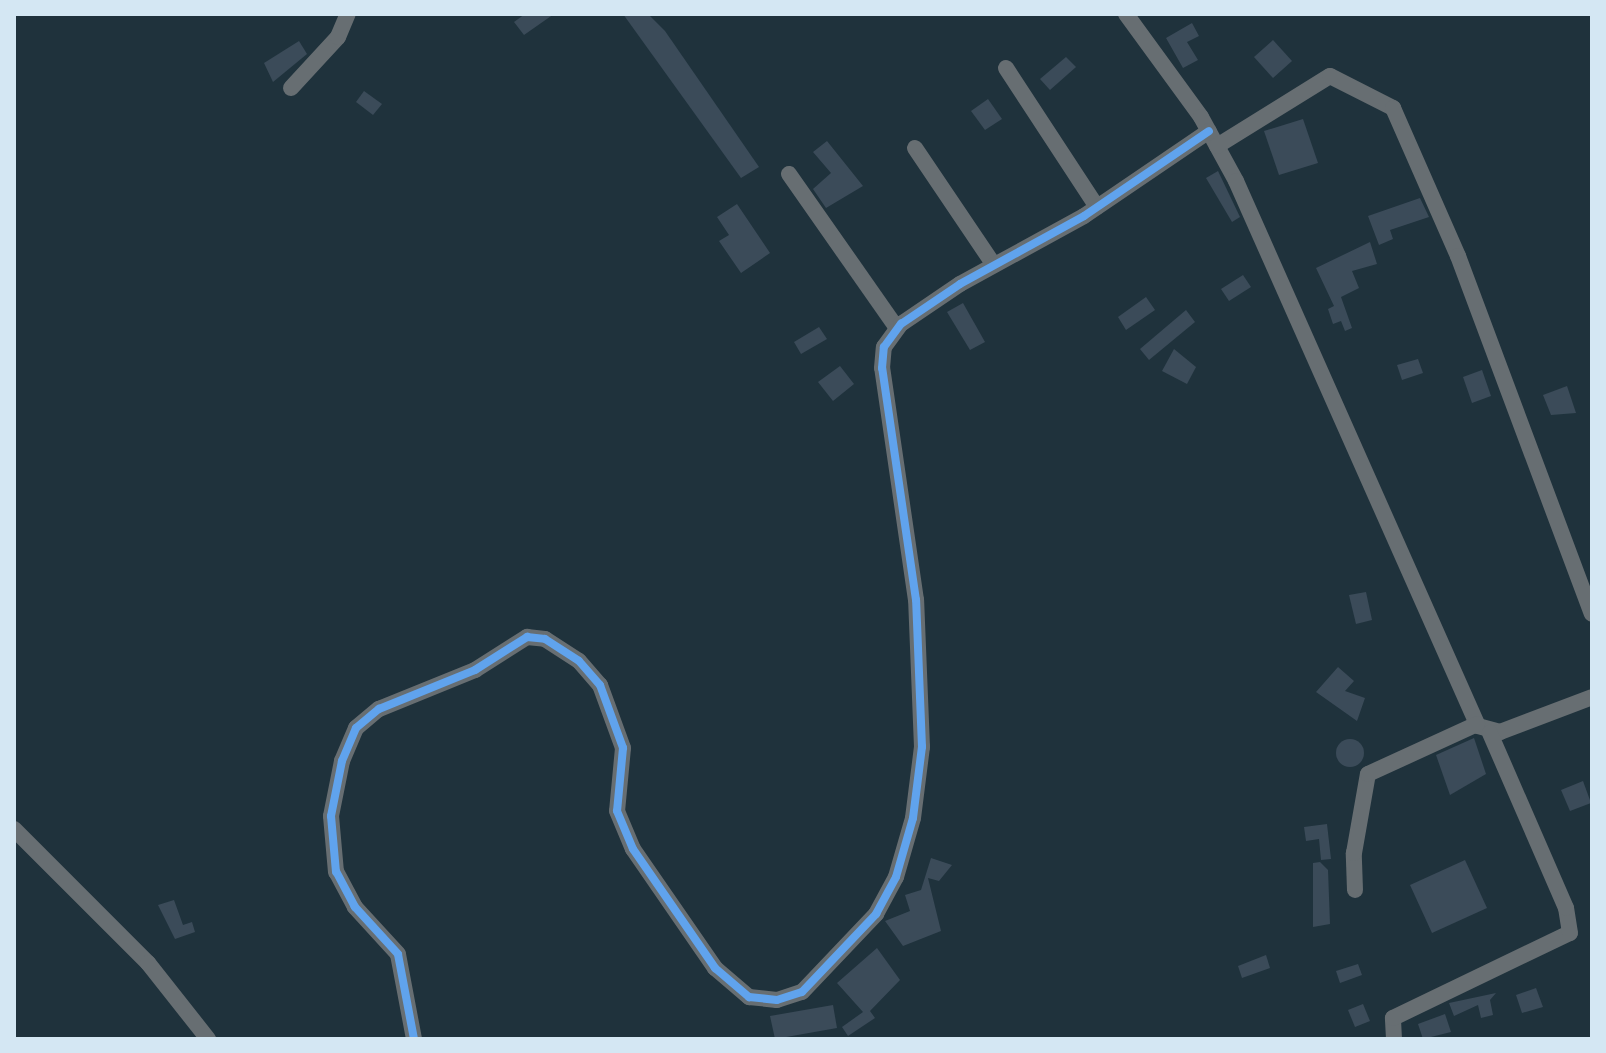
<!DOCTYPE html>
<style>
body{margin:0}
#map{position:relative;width:1606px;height:1053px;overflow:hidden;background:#1f323c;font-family:"Roboto Serif",serif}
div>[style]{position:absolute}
.building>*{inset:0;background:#3b4b59}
.round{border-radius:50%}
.minor>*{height:16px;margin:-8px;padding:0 8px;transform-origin:8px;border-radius:8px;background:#676e72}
.cycleway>*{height:8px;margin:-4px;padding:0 4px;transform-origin:4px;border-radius:4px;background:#60a3ed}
span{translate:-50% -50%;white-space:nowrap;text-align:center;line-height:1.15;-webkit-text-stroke:7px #072c3d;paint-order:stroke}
.frame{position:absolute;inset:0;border:16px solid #d4e7f3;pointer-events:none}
</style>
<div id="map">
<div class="building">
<div style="clip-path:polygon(525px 14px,554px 14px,524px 35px,514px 22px)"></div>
<div style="clip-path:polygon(623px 14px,648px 14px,665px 31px,759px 167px,741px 178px)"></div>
<div style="clip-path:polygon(1192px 23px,1199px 36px,1187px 42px,1198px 60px,1183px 68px,1166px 38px)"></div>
<div style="clip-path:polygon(1273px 40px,1292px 61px,1273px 78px,1254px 57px)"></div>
<div style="clip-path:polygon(299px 41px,307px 54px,273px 82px,264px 63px)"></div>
<div style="clip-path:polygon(1066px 57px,1076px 67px,1050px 90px,1040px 79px)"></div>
<div style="clip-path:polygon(364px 91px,382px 104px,373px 115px,356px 102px)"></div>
<div style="clip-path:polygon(988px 99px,1002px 119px,985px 130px,971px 111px)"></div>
<div style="clip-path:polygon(1303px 119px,1318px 163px,1279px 175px,1264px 131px)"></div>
<div style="clip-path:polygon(827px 141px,863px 186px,826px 208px,813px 189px,831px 173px,813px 152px)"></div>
<div style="clip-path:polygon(1218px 171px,1240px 217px,1232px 222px,1206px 178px)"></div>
<div style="clip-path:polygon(1420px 198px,1429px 217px,1390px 230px,1393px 239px,1379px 245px,1368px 216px)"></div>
<div style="clip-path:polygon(737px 204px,770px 253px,741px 273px,719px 241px,729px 235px,717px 217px)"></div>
<div style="clip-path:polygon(1370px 242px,1377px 264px,1352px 271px,1359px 288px,1341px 297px,1352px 328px,1345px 331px,1341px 321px,1333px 324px,1328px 309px,1334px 306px,1316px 268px)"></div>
<div style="clip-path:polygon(1243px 275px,1251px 287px,1229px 301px,1221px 289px)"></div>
<div style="clip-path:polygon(1146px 297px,1155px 310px,1126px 330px,1118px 317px)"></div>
<div style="clip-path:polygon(963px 303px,985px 342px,970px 350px,947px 312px)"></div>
<div style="clip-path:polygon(1186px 310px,1195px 322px,1149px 360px,1140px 349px)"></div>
<div style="clip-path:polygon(819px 327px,827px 339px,801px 354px,794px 342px)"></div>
<div style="clip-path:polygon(1174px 349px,1196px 367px,1187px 384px,1162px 371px)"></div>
<div style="clip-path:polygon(1418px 359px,1423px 373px,1402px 380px,1397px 365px)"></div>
<div style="clip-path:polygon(840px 366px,854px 384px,833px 401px,818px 382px)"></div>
<div style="clip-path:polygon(1482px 370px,1491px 396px,1472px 403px,1463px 377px)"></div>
<div style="clip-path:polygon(1567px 386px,1576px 413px,1551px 415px,1543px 395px)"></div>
<div style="clip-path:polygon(1366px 592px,1372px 620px,1356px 624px,1349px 595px)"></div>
<div style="clip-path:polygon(1338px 667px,1354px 681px,1345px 691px,1365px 698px,1357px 721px,1316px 692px)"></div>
<div style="clip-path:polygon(1474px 738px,1486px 774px,1450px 795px,1436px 755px)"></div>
<div class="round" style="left:1336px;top:739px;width:28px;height:28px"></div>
<div style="clip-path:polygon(1583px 781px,1591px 803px,1570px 811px,1561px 790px)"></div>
<div style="clip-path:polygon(1327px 824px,1331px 859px,1321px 860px,1319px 839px,1306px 841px,1304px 827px)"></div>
<div style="clip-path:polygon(931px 858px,952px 865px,939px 881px,928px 878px,941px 931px,903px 946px,885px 921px,910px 911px,905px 895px,921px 890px)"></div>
<div style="clip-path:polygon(1465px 860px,1487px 908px,1432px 933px,1410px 885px)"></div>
<div style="clip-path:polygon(1320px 862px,1328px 870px,1330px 924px,1313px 927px,1313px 863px)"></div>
<div style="clip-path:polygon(174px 900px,183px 925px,192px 922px,195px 932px,175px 939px,158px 905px)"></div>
<div style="clip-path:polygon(877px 948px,900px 980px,870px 1011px,875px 1018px,848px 1036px,842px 1027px,863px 1012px,837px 983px)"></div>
<div style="clip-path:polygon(1266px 955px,1270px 968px,1242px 978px,1238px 966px)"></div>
<div style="clip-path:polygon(1358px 964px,1362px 975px,1340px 983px,1336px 971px)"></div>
<div style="clip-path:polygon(1536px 988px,1543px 1007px,1522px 1013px,1516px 995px)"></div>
<div style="clip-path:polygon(1496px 993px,1490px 1000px,1493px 1015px,1481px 1018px,1478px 1005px,1454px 1016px,1449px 1003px)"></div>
<div style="clip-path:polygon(1363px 1004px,1370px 1021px,1355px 1027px,1348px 1010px)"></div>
<div style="clip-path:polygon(833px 1005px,837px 1028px,775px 1039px,770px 1016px)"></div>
<div style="clip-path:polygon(1445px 1014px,1451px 1032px,1423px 1039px,1418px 1024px)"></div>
</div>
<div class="minor">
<div style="left:1126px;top:14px;width:127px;rotate:53.9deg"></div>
<div style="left:1201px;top:117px;width:73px;rotate:61.3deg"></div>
<div style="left:1236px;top:181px;width:596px;rotate:66.06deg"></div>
<div style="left:1478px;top:726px;width:23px;rotate:15deg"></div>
<div style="left:1500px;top:732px;width:98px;rotate:-20.8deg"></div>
<div style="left:1006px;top:68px;width:166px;rotate:56.8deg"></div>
<div style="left:291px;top:88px;width:69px;rotate:-47.3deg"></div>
<div style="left:338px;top:37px;width:25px;rotate:-67deg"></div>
<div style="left:1217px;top:146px;width:133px;rotate:-31.8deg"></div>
<div style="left:1330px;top:76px;width:71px;rotate:26.9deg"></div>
<div style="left:1393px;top:108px;width:162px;rotate:66.3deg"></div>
<div style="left:1458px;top:256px;width:382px;rotate:69.5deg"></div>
<div style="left:915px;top:148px;width:141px;rotate:56deg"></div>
<div style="left:789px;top:174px;width:188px;rotate:55deg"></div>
<div style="left:14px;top:829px;width:190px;rotate:45deg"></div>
<div style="left:148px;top:963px;width:97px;rotate:51.7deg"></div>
<div style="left:1355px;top:890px;width:37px;rotate:-92deg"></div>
<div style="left:1354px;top:853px;width:80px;rotate:-80deg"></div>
<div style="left:1368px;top:774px;width:120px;rotate:-24.6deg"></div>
<div style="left:414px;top:1039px;width:86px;rotate:-100.7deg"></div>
<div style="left:398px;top:954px;width:64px;rotate:-132.5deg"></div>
<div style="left:355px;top:907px;width:40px;rotate:-118deg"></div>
<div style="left:336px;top:872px;width:56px;rotate:-95.1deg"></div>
<div style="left:331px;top:816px;width:56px;rotate:-78.7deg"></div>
<div style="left:342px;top:761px;width:36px;rotate:-67deg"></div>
<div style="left:356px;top:728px;width:30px;rotate:-40deg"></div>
<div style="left:379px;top:709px;width:104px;rotate:-22.1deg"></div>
<div style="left:475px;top:670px;width:62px;rotate:-32.4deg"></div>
<div style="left:527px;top:637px;width:18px;rotate:6deg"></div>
<div style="left:545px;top:639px;width:40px;rotate:32.9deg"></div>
<div style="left:579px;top:661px;width:32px;rotate:49deg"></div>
<div style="left:600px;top:685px;width:67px;rotate:69.9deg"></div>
<div style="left:623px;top:748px;width:63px;rotate:95.4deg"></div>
<div style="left:617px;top:811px;width:41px;rotate:67.2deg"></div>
<div style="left:633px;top:849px;width:145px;rotate:55.4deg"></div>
<div style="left:715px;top:968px;width:45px;rotate:40.5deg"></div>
<div style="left:749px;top:997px;width:28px;rotate:6deg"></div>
<div style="left:777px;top:1000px;width:26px;rotate:-18deg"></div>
<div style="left:802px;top:992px;width:108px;rotate:-46.5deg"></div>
<div style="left:876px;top:914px;width:42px;rotate:-61.6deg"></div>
<div style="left:896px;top:877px;width:61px;rotate:-73.9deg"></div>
<div style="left:913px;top:818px;width:72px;rotate:-82.8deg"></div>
<div style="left:922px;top:747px;width:147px;rotate:-92.3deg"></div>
<div style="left:916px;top:600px;width:234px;rotate:-98.3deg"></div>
<div style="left:882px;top:368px;width:21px;rotate:-85deg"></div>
<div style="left:884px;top:347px;width:29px;rotate:-54deg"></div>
<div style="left:901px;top:324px;width:71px;rotate:-34.1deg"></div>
<div style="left:960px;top:284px;width:141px;rotate:-28.7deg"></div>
<div style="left:1084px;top:216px;width:151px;rotate:-34.2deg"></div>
<div style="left:1394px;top:1039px;width:21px;rotate:-93deg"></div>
<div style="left:1393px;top:1018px;width:196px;rotate:-25.7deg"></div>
<div style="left:1570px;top:933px;width:25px;rotate:-99deg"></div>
<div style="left:1566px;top:908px;width:191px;rotate:-113.5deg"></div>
</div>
<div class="cycleway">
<div style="left:414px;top:1039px;width:86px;rotate:-100.7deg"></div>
<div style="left:398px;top:954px;width:64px;rotate:-132.5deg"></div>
<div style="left:355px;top:907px;width:40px;rotate:-118deg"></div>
<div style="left:336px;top:872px;width:56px;rotate:-95.1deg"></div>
<div style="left:331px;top:816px;width:56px;rotate:-78.7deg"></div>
<div style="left:342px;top:761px;width:36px;rotate:-67deg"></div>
<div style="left:356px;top:728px;width:30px;rotate:-40deg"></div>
<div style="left:379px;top:709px;width:104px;rotate:-22.1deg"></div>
<div style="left:475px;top:670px;width:62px;rotate:-32.4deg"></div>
<div style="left:527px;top:637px;width:18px;rotate:6deg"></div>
<div style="left:545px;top:639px;width:40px;rotate:32.9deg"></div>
<div style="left:579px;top:661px;width:32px;rotate:49deg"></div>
<div style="left:600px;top:685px;width:67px;rotate:69.9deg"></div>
<div style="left:623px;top:748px;width:63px;rotate:95.4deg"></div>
<div style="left:617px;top:811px;width:41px;rotate:67.2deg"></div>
<div style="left:633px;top:849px;width:145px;rotate:55.4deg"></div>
<div style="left:715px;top:968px;width:45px;rotate:40.5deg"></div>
<div style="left:749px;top:997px;width:28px;rotate:6deg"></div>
<div style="left:777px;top:1000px;width:26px;rotate:-18deg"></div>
<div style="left:802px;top:992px;width:108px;rotate:-46.5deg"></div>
<div style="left:876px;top:914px;width:42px;rotate:-61.6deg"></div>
<div style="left:896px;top:877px;width:61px;rotate:-73.9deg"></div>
<div style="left:913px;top:818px;width:72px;rotate:-82.8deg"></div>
<div style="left:922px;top:747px;width:147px;rotate:-92.3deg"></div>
<div style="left:916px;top:600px;width:234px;rotate:-98.3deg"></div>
<div style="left:882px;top:368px;width:21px;rotate:-85deg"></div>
<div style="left:884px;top:347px;width:29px;rotate:-54deg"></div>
<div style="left:901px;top:324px;width:71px;rotate:-34.1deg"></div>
<div style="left:960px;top:284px;width:141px;rotate:-28.7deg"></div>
<div style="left:1084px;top:216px;width:151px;rotate:-34.2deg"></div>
</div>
<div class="frame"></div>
</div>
